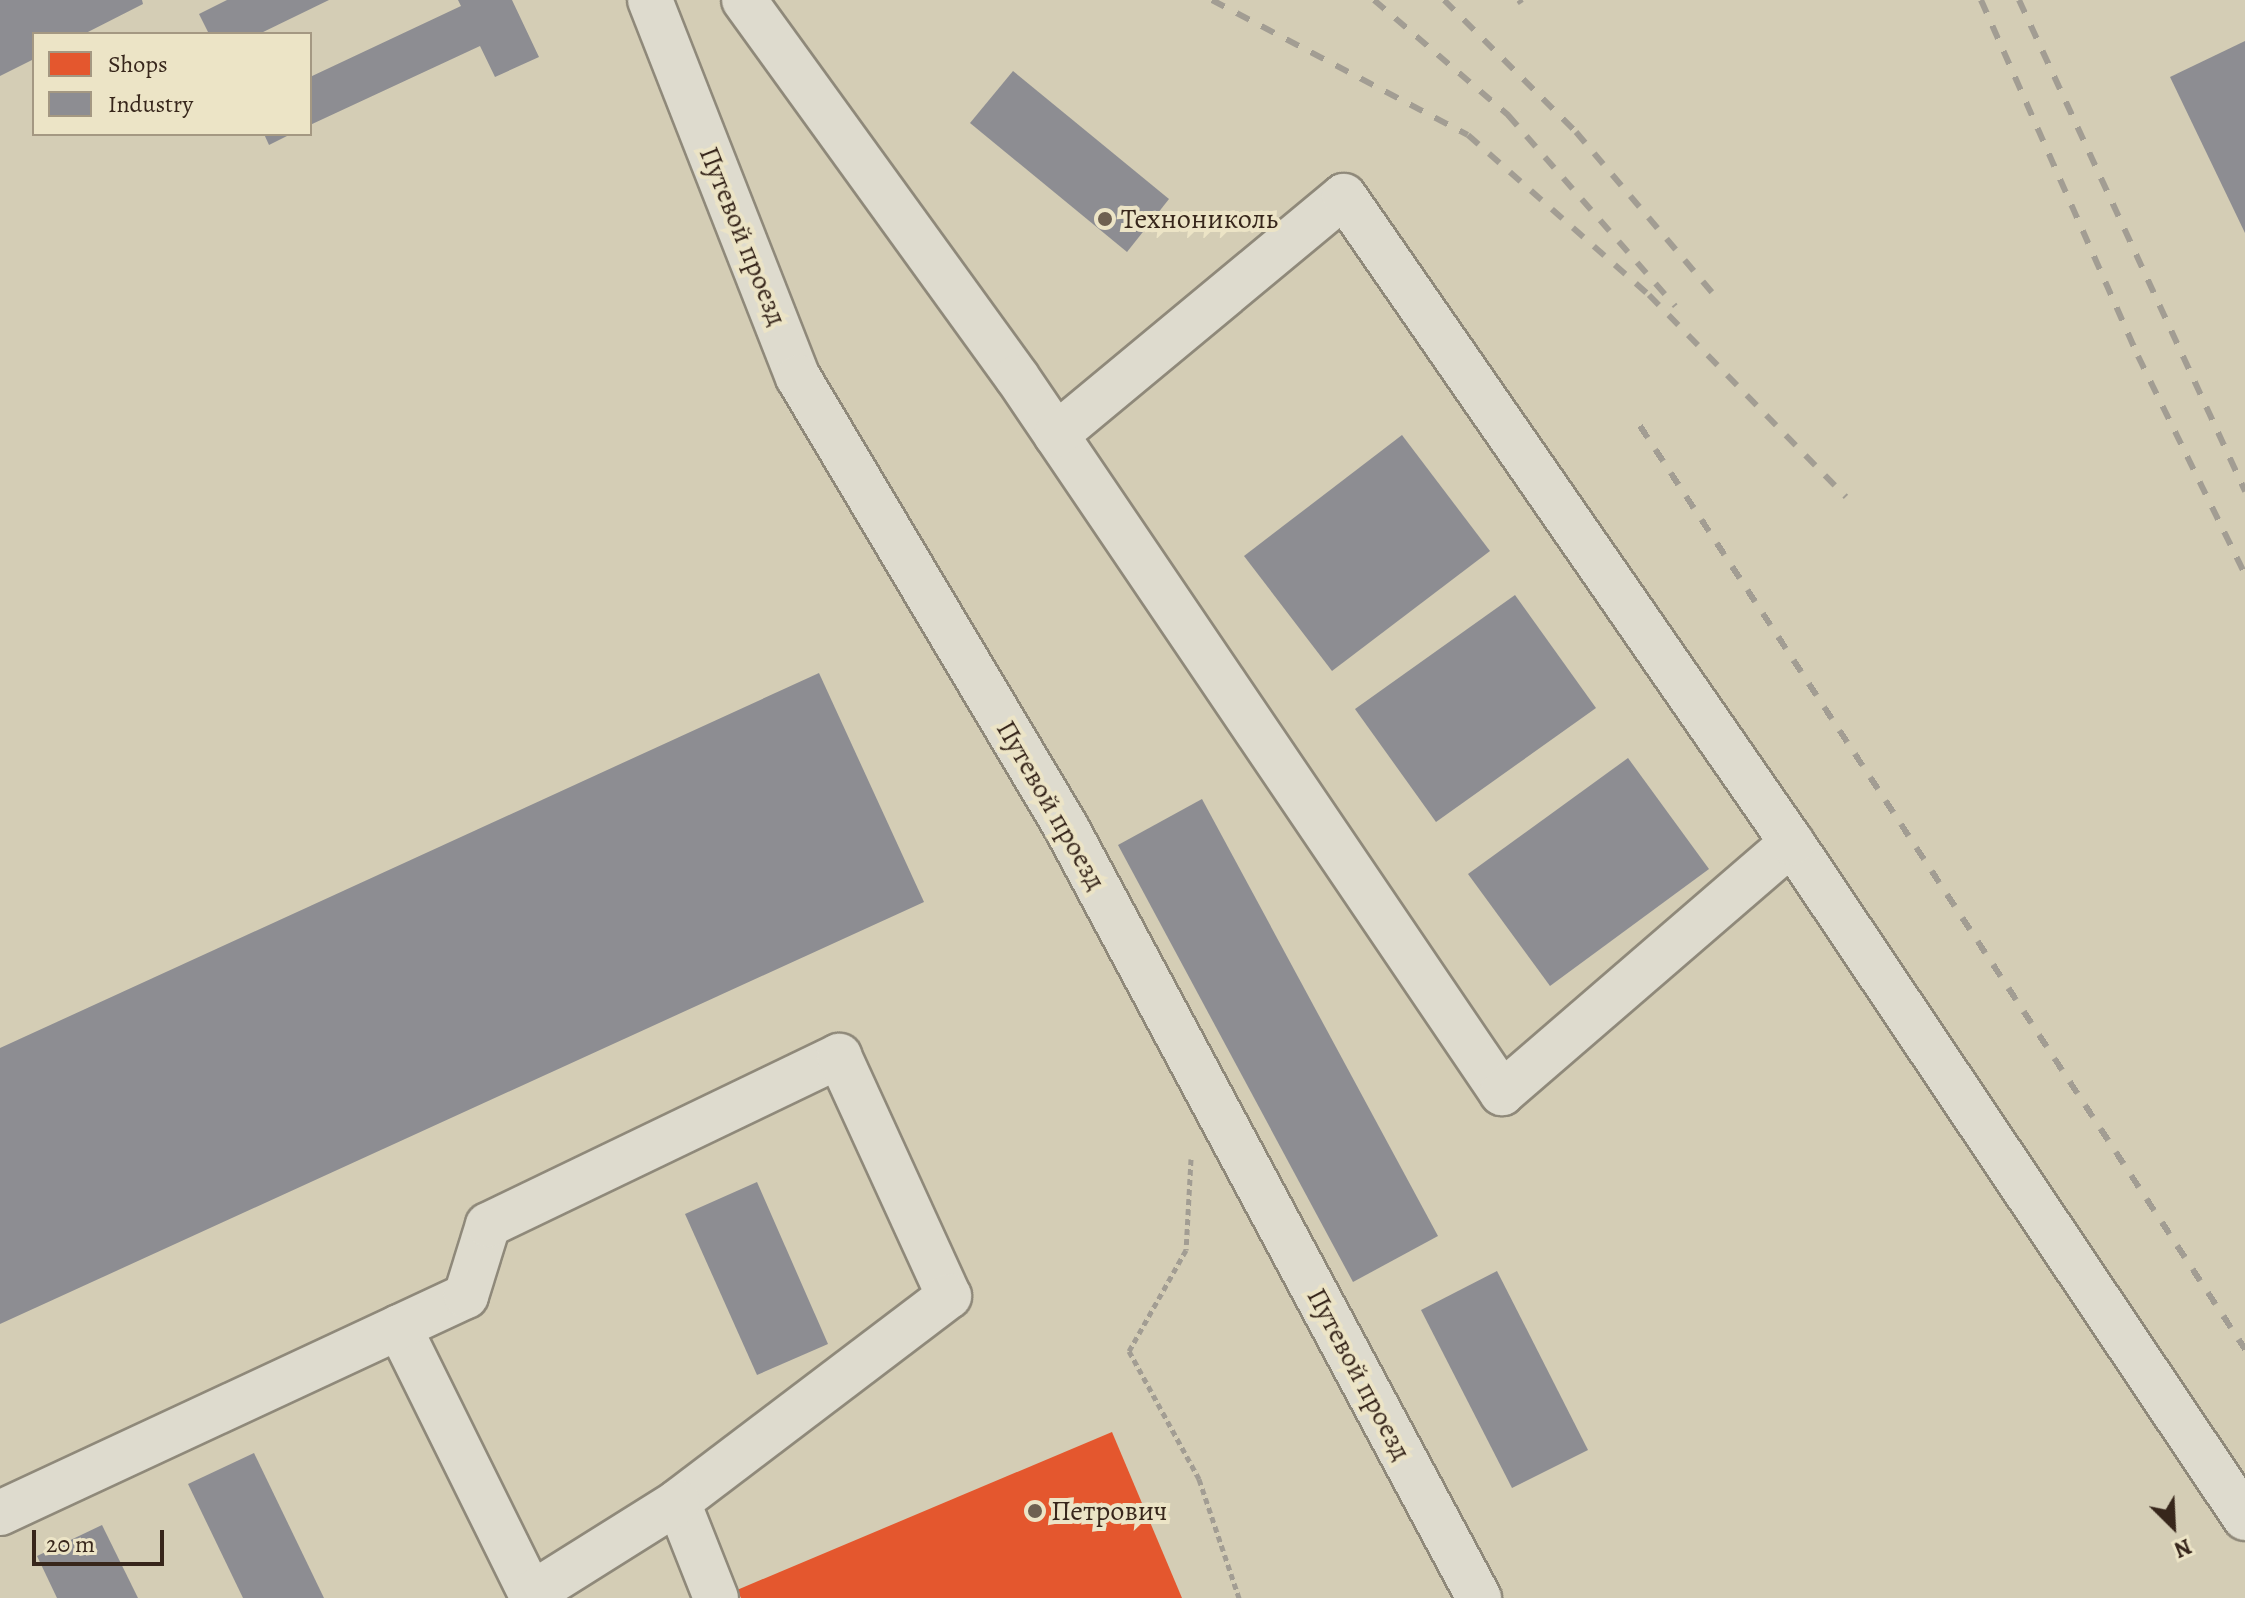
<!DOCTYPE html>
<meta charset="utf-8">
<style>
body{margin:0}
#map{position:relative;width:2245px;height:1598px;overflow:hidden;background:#d4cdb5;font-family:Alegreya,serif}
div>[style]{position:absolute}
.shops>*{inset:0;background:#e4572e}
.industry>*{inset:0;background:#8d8d92}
.path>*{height:5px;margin-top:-2.5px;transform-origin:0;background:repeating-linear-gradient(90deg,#a29d93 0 6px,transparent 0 10px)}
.roads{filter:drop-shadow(2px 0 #8f897a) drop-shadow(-2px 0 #8f897a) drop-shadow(0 2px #8f897a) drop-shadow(0 -2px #8f897a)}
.minor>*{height:44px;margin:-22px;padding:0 22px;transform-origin:22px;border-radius:22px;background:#dedbce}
.rail>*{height:6px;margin-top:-3px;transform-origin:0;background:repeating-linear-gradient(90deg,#a29d93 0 14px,transparent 0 28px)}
.dots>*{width:22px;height:22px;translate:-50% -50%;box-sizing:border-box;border:4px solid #ece4c6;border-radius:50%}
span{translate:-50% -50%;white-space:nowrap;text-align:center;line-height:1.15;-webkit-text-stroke:8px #ece4c6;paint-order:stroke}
.poi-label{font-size:28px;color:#37261b}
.left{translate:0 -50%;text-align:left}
.street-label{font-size:28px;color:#37261b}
.legend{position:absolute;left:32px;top:32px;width:280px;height:104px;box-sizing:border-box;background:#ece4c6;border:2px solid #a49882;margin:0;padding:10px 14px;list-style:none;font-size:24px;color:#37261b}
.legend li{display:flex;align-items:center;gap:16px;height:40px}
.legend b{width:40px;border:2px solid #a49882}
.north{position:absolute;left:2133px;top:1486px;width:80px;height:80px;-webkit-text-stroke:6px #ece4c6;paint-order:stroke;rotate:156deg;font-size:22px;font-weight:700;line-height:32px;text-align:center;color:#37261b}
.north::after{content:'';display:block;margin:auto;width:28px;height:36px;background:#37261b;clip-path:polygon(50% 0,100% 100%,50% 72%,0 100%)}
.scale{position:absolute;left:32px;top:1530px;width:132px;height:36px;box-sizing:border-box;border:4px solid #37261b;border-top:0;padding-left:10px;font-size:24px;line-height:28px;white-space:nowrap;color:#37261b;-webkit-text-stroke:6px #ece4c6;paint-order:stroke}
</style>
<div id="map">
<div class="shops">
<div style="clip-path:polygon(1112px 1432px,1182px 1598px,741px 1598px,737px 1590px)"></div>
</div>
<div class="industry">
<div style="clip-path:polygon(0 0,142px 0,143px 4px,84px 34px,34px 34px,34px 59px,0 76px)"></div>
<div style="clip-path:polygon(227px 0,329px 0,259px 34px,209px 34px,199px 14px)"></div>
<div style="clip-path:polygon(458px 0,512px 0,539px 57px,495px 77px,480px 46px,310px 125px,310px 77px,461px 6px)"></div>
<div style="clip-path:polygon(2245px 41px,2245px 233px,2170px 77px)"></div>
<div style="clip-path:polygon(1013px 71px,1169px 199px,1127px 252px,970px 123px)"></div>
<div style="clip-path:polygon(264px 134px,291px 134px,269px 145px)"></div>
<div style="clip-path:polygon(1402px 435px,1490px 551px,1332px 671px,1244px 556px)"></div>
<div style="clip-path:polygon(1515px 595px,1596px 708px,1436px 822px,1355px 709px)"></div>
<div style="clip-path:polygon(819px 673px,924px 902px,0 1324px,0 1048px)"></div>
<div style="clip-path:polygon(1628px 758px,1709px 869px,1550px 986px,1468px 874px)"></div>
<div style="clip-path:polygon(1202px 799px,1438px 1236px,1353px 1282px,1118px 845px)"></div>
<div style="clip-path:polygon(757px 1182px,828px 1344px,757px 1375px,685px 1214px)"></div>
<div style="clip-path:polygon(1497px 1271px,1588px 1450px,1512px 1488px,1421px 1310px)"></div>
<div style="clip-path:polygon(254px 1453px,324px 1598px,243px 1598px,188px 1484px)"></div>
<div style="clip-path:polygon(102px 1525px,138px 1598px,57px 1598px,37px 1556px)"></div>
</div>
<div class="path">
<div style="left:1191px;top:1159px;width:91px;rotate:93.1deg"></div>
<div style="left:1186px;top:1250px;width:116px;rotate:119.4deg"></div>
<div style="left:1129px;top:1351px;width:146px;rotate:61.3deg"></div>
<div style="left:1199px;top:1479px;width:126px;rotate:71.4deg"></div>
</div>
<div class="roads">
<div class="minor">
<div style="left:650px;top:0;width:405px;rotate:68.6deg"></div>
<div style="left:798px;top:377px;width:524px;rotate:59.22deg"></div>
<div style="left:1066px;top:827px;width:875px;rotate:61.82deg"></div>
<div style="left:744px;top:0;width:465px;rotate:54.1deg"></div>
<div style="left:1017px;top:377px;width:865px;rotate:55.89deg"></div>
<div style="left:1502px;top:1093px;width:383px;rotate:-40.8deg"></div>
<div style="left:1792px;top:843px;width:813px;rotate:56.13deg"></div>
<div style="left:1056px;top:435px;width:374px;rotate:-39.7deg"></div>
<div style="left:1344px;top:196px;width:787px;rotate:55.3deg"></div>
<div style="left:399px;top:1327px;width:302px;rotate:63.7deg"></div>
<div style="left:0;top:1513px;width:514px;rotate:-24.97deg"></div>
<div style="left:466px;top:1296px;width:74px;rotate:-72.8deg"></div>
<div style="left:488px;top:1225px;width:390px;rotate:-25.7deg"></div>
<div style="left:839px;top:1056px;width:264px;rotate:65.4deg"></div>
<div style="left:949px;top:1296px;width:340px;rotate:142.8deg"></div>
<div style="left:678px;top:1502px;width:103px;rotate:68.4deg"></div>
<div style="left:533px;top:1593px;width:171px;rotate:-32.1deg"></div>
</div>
</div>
<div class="rail">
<div style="left:1212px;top:0;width:289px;rotate:27.8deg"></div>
<div style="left:1468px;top:135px;width:242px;rotate:41.5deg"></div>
<div style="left:1649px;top:295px;width:282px;rotate:45.7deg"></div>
<div style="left:1374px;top:0;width:177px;rotate:40.6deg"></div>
<div style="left:1508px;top:115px;width:254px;rotate:48.8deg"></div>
<div style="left:1444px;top:0;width:187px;rotate:45deg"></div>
<div style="left:1576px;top:132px;width:214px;rotate:49.7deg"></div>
<div style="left:1519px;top:0;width:4px;rotate:56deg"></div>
<div style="left:1981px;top:0;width:389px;rotate:66.2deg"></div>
<div style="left:2138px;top:356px;width:243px;rotate:63.9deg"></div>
<div style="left:2019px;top:0;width:541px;rotate:65.28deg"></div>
<div style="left:1640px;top:426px;width:1104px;rotate:56.76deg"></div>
</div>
<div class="dots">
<div style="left:1105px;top:219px;background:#6e6051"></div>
<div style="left:1035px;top:1511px;background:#6e6051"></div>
</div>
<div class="poi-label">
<span class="left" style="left:1121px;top:219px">Технониколь</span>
<span class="left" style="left:1051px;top:1511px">Петрович</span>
</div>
<div class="street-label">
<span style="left:743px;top:236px;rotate:68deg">Путевой проезд</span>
<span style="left:1051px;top:805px;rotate:60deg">Путевой проезд</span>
<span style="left:1359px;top:1374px;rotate:62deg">Путевой проезд</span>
</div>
<ul class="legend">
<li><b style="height:22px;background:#e4572e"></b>Shops</li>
<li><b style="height:22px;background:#8d8d92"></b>Industry</li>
</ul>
<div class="north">N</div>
<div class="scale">20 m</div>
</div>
